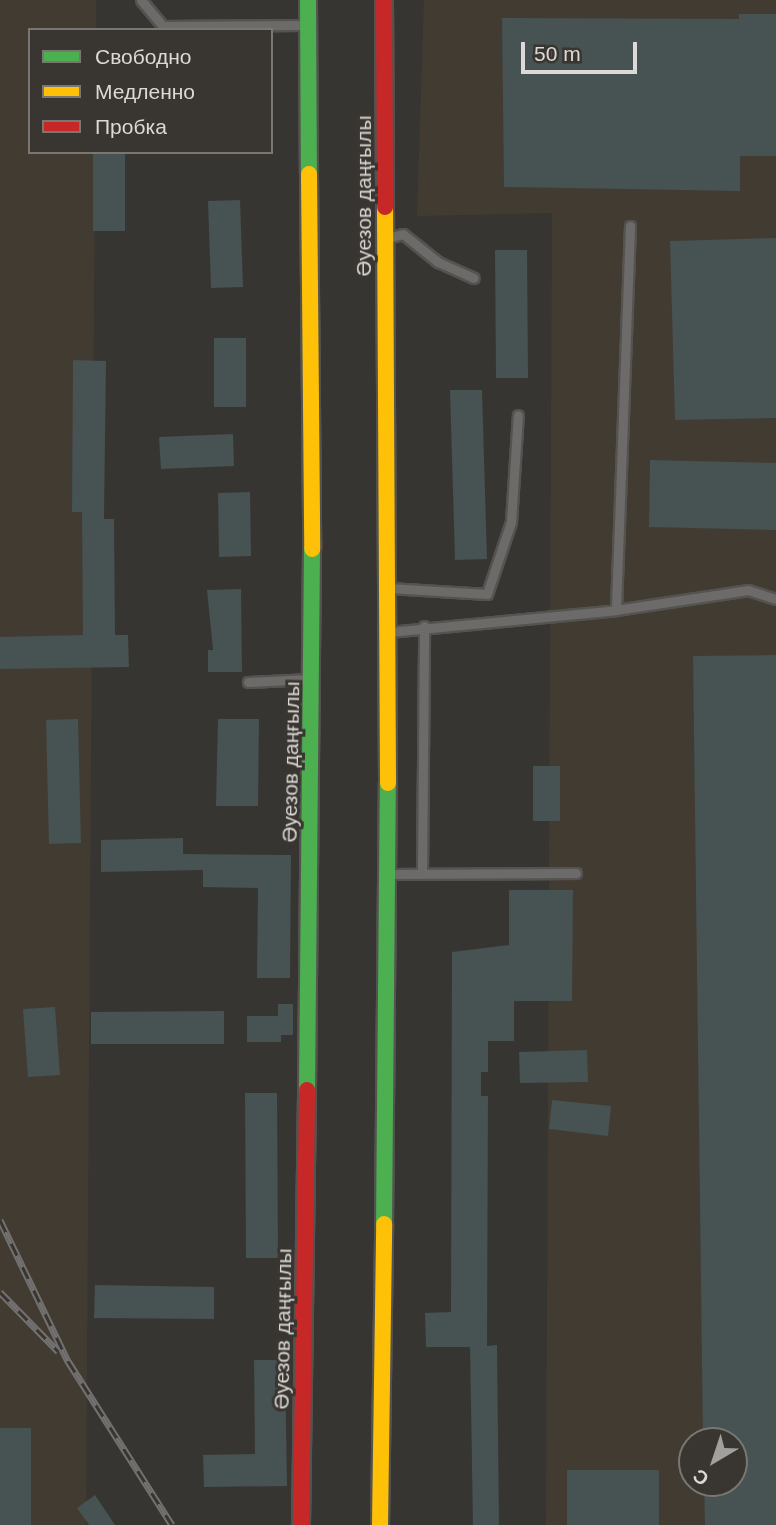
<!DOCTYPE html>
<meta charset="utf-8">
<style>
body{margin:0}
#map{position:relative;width:776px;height:1525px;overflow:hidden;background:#373532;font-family:Arial,sans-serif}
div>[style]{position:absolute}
.built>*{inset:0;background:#423b32}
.building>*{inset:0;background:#475252}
.roads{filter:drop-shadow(2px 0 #545350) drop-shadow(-2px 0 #545350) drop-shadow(0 2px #545350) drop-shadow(0 -2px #545350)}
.lane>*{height:9px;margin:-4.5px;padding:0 4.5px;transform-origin:4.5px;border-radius:4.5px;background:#6d6b6a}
.fast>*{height:16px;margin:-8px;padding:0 8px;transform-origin:8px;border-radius:8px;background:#4caf50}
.slow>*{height:16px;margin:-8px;padding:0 8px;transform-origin:8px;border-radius:8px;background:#ffc107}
.jam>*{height:16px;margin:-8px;padding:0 8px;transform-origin:8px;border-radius:8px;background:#c62828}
.rail>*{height:7px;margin-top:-3.5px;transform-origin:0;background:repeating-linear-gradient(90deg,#393530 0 13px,#727170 0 26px);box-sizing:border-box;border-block:2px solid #727170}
span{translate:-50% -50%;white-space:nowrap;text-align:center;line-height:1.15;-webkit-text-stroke:6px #393530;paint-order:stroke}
.street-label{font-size:21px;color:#dcd9d6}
.legend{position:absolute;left:28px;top:28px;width:245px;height:126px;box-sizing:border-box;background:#393530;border:2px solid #7a7772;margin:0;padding:9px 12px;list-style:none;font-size:21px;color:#dcd9d6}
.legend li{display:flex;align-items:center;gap:14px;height:35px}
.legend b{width:35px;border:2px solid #7a7772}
.north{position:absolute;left:678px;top:1427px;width:70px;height:70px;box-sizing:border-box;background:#393530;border:2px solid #7a7772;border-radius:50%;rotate:219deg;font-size:19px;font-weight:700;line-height:28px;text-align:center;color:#dcd9d6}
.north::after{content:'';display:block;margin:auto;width:24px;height:32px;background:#a2a09d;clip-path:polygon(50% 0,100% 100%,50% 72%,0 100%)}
.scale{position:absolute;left:521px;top:42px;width:116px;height:32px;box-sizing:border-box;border:4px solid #dcd9d6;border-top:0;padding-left:9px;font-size:21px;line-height:24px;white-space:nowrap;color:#dcd9d6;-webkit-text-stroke:5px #393530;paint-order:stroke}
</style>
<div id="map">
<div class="built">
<div style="clip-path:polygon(0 0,96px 0,96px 30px,30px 30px,30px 152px,95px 152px,86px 1525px,0 1525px)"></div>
<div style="clip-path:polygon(evenodd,424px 0,776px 0,776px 1525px,546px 1525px,552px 213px,417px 216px,424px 0,692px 1441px,734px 1441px,734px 1483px,692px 1483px,692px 1441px)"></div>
</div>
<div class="building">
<div style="clip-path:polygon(739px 14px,776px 14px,776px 156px,740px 156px,740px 191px,504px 187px,502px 18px,739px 19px)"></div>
<div style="clip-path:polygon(93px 152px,125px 152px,125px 231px,93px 231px)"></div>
<div style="clip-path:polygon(240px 200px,243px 287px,211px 288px,208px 201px)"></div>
<div style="clip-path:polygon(776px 238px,776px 418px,675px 420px,670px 241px)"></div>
<div style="clip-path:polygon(495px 250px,527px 250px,528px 378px,496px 378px)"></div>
<div style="clip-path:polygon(214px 338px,246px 338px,246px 407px,214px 407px)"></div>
<div style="clip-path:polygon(73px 360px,106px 361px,104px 519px,114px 519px,115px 635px,128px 635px,129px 667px,0 669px,0 637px,83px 635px,82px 512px,72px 512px)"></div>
<div style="clip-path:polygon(450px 390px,482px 390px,487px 559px,455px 560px)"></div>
<div style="clip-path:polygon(233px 434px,234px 466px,161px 469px,159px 437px)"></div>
<div style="clip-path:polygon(650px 460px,776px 463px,776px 530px,649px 527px)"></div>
<div style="clip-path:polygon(250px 492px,251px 556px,219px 557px,218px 493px)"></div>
<div style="clip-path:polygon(241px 589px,242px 672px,208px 672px,208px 650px,213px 650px,207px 590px)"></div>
<div style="clip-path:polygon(776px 655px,776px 1525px,705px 1525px,704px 1483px,734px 1483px,734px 1441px,703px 1441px,693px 656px)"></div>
<div style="clip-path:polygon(78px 719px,81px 843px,49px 844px,46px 720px)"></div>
<div style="clip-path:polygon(218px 719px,259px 719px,258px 806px,216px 806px)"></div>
<div style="clip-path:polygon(533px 766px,560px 766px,560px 821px,533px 821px)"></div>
<div style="clip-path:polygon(183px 838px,183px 854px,291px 855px,290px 978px,257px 978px,258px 888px,203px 887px,203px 870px,101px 872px,101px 840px)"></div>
<div style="clip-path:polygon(509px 890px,573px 890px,572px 1001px,514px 1001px,514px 1041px,488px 1041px,488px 1072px,481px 1072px,481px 1096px,488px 1096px,487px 1346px,497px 1345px,499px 1525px,473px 1525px,470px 1347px,426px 1347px,425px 1313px,451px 1312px,452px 952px,509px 945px)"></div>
<div style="clip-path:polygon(278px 1004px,293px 1004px,293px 1035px,281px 1035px,281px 1042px,247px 1042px,247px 1016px,278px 1016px)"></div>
<div style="clip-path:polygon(55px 1007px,60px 1075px,28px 1077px,23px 1009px)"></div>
<div style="clip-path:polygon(224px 1011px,224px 1044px,91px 1044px,91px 1012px)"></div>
<div style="clip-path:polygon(587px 1050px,588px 1082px,520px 1083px,519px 1052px)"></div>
<div style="clip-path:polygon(245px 1093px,277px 1093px,278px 1258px,246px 1258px)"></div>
<div style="clip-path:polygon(552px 1100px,611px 1106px,608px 1136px,549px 1129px)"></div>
<div style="clip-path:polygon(95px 1285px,214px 1287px,214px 1319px,94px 1318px)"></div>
<div style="clip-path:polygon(254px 1360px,285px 1360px,287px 1486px,204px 1487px,203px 1455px,255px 1454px)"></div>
<div style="clip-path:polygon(0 1428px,31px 1428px,31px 1525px,0 1525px)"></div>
<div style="clip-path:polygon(567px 1470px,659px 1470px,659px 1525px,567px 1525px)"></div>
<div style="clip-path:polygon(95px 1495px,115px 1525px,89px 1525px,77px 1508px)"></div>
</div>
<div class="roads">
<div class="lane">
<div style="left:141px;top:0;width:34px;rotate:50deg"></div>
<div style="left:163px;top:26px;width:143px;rotate:-0.4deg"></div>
<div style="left:630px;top:226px;width:384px;rotate:92.1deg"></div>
<div style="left:616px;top:610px;width:134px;rotate:-8.6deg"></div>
<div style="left:748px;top:590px;width:29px;rotate:18deg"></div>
<div style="left:387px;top:238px;width:16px;rotate:-14deg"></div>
<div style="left:403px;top:234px;width:45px;rotate:38.7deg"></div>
<div style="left:438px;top:262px;width:39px;rotate:24deg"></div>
<div style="left:389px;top:588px;width:98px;rotate:3.5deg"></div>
<div style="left:487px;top:594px;width:76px;rotate:-71.6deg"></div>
<div style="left:511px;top:522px;width:107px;rotate:-86.3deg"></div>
<div style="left:389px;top:632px;width:228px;rotate:-5.5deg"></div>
<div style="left:248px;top:682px;width:63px;rotate:-2.7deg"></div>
<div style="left:390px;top:874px;width:186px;rotate:-0.3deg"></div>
<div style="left:422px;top:874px;width:248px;rotate:-89.5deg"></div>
</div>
<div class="fast">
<div style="left:308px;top:0;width:174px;rotate:89.7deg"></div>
<div style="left:307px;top:1090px;width:541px;rotate:-89.47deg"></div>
<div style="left:384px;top:1224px;width:441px;rotate:-89.5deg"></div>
</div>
<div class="slow">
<div style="left:309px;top:174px;width:375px;rotate:89.5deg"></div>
<div style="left:385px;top:207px;width:576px;rotate:89.7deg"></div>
<div style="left:380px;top:1525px;width:301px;rotate:-89.2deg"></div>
</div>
<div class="jam">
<div style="left:384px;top:0;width:207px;rotate:89.7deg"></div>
<div style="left:301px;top:1525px;width:435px;rotate:-89.2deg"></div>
</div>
</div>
<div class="rail">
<div style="left:0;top:1220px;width:157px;rotate:64.3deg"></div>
<div style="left:68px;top:1361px;width:194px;rotate:57.6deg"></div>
<div style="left:0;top:1292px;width:83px;rotate:45.5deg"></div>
</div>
<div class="street-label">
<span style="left:364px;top:196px;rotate:-90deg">Әуезов даңғылы</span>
<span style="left:291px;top:762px;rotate:-89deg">Әуезов даңғылы</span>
<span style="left:283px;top:1329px;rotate:-89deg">Әуезов даңғылы</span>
</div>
<ul class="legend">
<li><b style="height:9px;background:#4caf50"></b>Свободно</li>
<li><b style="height:9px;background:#ffc107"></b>Медленно</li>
<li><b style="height:9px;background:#c62828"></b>Пробка</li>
</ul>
<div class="north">С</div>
<div class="scale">50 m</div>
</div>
